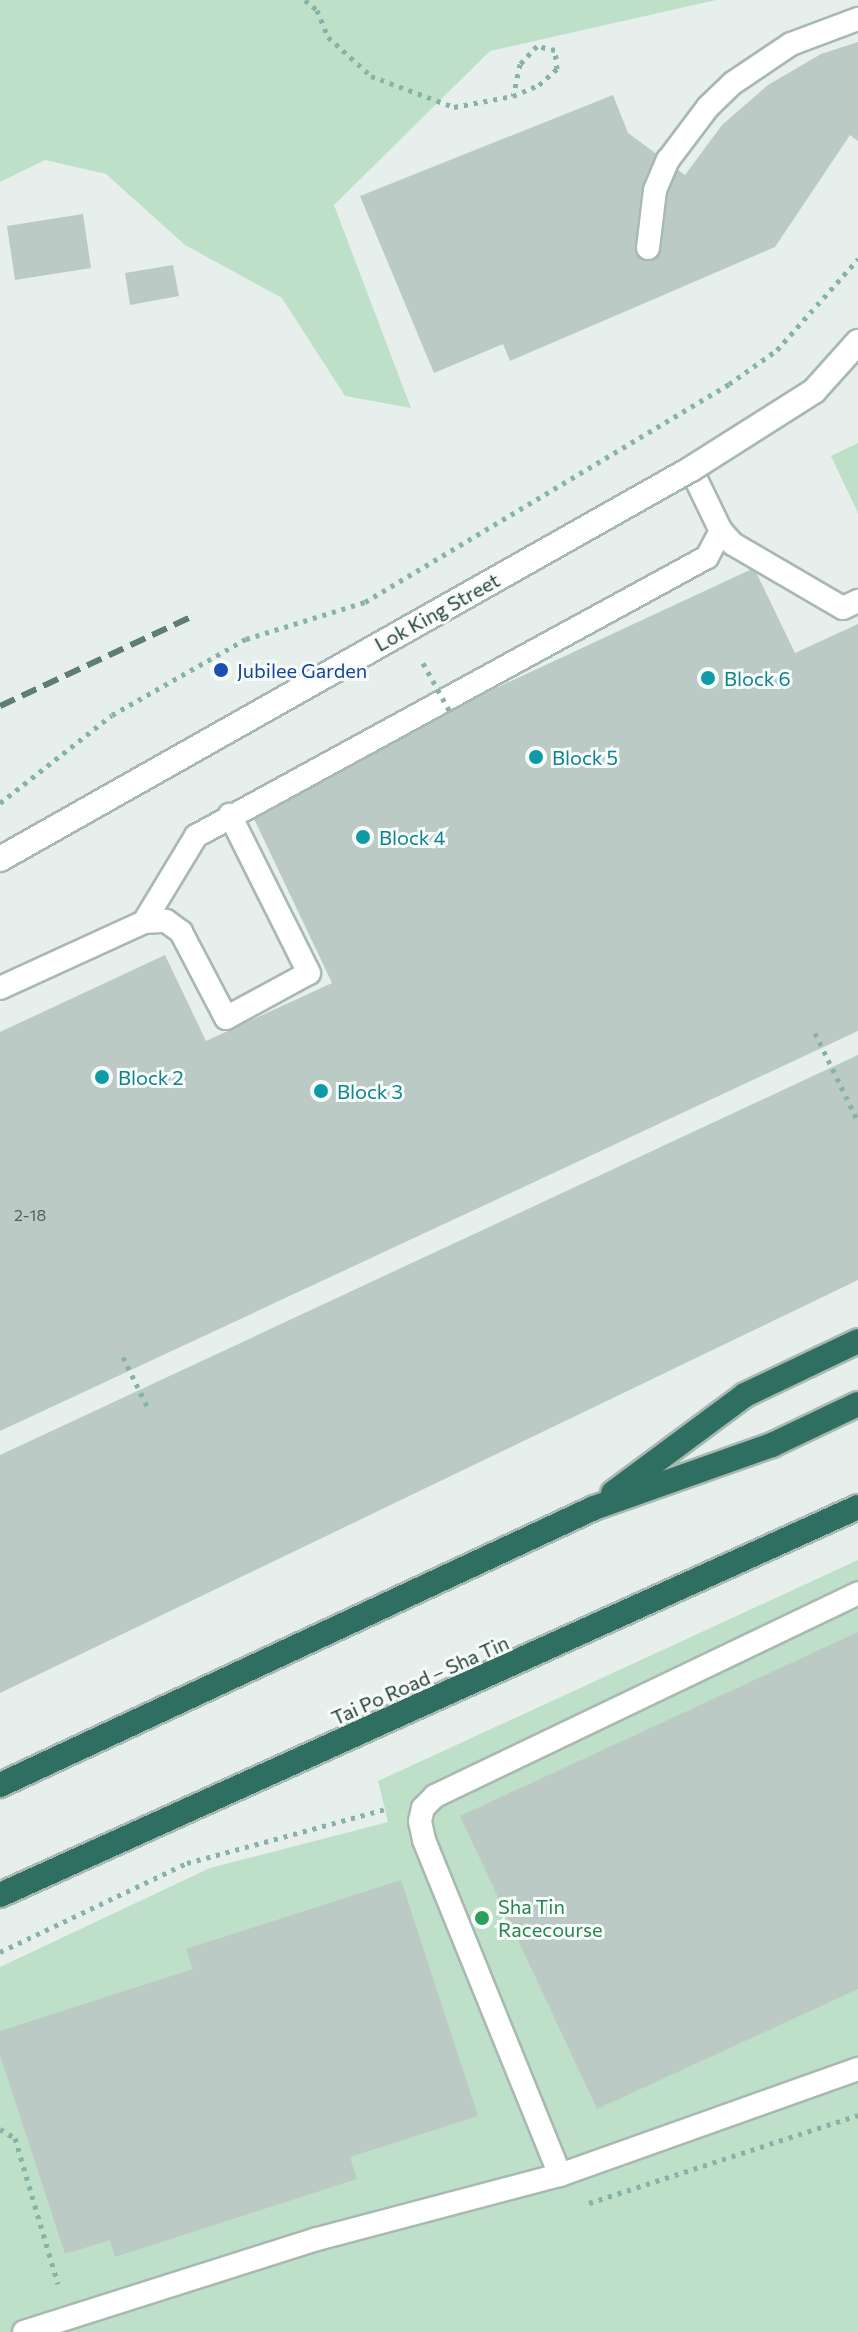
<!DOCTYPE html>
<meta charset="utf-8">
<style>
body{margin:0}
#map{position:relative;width:858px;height:2332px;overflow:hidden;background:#e6efeb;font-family:Commissioner,sans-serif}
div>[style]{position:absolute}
.green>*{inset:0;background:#bfe0c8}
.building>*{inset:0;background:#bbcac4}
.path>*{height:5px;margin-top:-2.5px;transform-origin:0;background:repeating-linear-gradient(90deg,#86b3a5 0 4px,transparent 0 10px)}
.roads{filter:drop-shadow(2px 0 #a8b8b2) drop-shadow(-2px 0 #a8b8b2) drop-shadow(0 2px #a8b8b2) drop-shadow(0 -2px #a8b8b2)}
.service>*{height:22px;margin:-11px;padding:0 11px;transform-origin:11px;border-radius:11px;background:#fff}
.motorway>*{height:24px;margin:-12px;padding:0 12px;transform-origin:12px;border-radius:12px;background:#2f6f62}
.rail>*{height:6px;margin-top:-3px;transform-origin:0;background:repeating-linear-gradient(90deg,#5f7d75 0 16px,transparent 0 24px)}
.path-bridge>*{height:5px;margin-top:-2.5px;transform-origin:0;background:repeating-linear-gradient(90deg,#86b3a5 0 4px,transparent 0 10px)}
.bridges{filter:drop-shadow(2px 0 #a8b8b2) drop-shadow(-2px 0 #a8b8b2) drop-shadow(0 2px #a8b8b2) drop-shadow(0 -2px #a8b8b2)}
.tertiary-bridge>*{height:24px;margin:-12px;padding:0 12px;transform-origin:12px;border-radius:12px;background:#fff}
.dots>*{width:22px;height:22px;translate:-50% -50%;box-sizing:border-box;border:4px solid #f7fbf9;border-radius:50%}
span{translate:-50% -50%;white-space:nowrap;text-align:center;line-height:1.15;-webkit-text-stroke:6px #f7fbf9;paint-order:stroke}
.number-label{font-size:16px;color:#4a645c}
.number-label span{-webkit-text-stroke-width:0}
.street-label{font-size:20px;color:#24423a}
.transit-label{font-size:20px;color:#164399}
.left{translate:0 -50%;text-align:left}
.culture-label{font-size:20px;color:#0d838f}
.leisure-label{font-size:20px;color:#27864d}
</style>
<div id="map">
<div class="green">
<div style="clip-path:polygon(0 0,716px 0,490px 51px,334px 205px,411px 408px,345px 396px,282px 298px,185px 245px,106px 174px,45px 160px,0 182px)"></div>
<div style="clip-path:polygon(858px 443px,858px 513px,831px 456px)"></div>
<div style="clip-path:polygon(858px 1560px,858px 2332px,0 2332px,0 1967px,210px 1868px,388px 1822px,378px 1781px)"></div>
</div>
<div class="building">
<div style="clip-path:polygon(858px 42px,858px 141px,850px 135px,775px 247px,510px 361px,503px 344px,434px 373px,360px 196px,613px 95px,628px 133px,685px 175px,722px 125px,768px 85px,821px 54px)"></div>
<div style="clip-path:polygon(83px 214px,91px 268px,15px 280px,7px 226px)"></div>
<div style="clip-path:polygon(173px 265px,179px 296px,130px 305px,125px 273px)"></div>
<div style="clip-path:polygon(754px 568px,795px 653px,858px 624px,858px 1031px,0 1431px,0 1032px,165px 955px,206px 1041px,332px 983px,247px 804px)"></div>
<div style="clip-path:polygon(858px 1055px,858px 1280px,0 1693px,0 1455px)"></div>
<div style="clip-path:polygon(858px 1632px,858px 1989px,597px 2109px,460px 1816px)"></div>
<div style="clip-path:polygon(401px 1880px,478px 2116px,350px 2157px,357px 2179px,115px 2257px,110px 2240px,65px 2254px,0 2055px,0 2031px,193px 1969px,186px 1949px)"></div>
</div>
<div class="path">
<div style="left:305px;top:0;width:16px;rotate:40deg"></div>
<div style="left:317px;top:10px;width:29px;rotate:68deg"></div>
<div style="left:328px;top:37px;width:58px;rotate:42.2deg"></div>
<div style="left:371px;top:76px;width:89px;rotate:20.5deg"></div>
<div style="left:454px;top:107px;width:60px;rotate:-10.6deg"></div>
<div style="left:513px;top:96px;width:28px;rotate:-23deg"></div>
<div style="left:539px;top:85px;width:24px;rotate:-42deg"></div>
<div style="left:557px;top:69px;width:19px;rotate:-96deg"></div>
<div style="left:555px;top:50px;width:18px;rotate:-167deg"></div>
<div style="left:537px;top:46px;width:25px;rotate:133deg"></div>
<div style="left:520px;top:64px;width:33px;rotate:102deg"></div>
<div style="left:815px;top:1033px;width:98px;rotate:64deg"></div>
<div style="left:123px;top:1357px;width:55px;rotate:63.9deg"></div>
<div style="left:0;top:1952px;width:207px;rotate:-25.5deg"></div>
<div style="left:187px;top:1863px;width:210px;rotate:-15.2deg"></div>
<div style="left:0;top:2129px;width:17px;rotate:31deg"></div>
<div style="left:15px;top:2138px;width:152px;rotate:73.6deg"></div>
<div style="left:589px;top:2203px;width:283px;rotate:-18.1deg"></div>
</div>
<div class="roads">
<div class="service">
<div style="left:648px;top:248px;width:58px;rotate:-83.1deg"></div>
<div style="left:655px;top:190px;width:33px;rotate:-67deg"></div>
<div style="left:668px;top:160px;width:66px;rotate:-53deg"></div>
<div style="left:708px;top:107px;width:35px;rotate:-44deg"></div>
<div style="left:733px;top:83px;width:70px;rotate:-33.9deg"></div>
<div style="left:791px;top:44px;width:72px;rotate:-20.5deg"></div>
<div style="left:691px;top:469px;width:69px;rotate:64.2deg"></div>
<div style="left:721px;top:531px;width:18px;rotate:47deg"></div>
<div style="left:733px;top:544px;width:127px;rotate:30.2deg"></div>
<div style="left:843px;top:608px;width:17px;rotate:-25deg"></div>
<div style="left:144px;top:922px;width:100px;rotate:-58.8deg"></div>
<div style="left:196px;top:836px;width:582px;rotate:-28.63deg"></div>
<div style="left:707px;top:557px;width:30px;rotate:-62deg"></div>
<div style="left:0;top:988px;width:158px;rotate:-24.6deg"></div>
<div style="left:144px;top:922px;width:22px;rotate:-3deg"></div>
<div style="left:166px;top:921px;width:19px;rotate:36deg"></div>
<div style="left:181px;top:932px;width:97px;rotate:62.4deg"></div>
<div style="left:226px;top:1018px;width:94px;rotate:-28.5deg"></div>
<div style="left:309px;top:973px;width:177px;rotate:-116.6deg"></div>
<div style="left:560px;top:2175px;width:362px;rotate:-112.1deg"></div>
<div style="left:424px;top:1840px;width:19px;rotate:-102deg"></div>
<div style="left:420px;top:1821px;width:13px;rotate:-77deg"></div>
<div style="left:423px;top:1808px;width:17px;rotate:-45deg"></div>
<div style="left:435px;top:1796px;width:469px;rotate:-25.6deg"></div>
<div style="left:24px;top:2332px;width:307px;rotate:-17.6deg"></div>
<div style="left:317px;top:2239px;width:251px;rotate:-14.8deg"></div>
<div style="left:560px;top:2175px;width:316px;rotate:-19.6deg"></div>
</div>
<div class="motorway">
<div style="left:613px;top:1493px;width:164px;rotate:-36.6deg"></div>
<div style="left:745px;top:1395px;width:125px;rotate:-25.5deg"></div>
<div style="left:0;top:1785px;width:655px;rotate:-25deg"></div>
<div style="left:594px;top:1508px;width:189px;rotate:-19.5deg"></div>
<div style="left:772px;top:1445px;width:95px;rotate:-25.5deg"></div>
<div style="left:0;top:1895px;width:942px;rotate:-24.33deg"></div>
</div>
</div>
<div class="rail">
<div style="left:0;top:706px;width:213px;rotate:-25deg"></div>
</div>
<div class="path-bridge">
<div style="left:423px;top:663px;width:54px;rotate:61deg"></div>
<div style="left:0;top:803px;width:142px;rotate:-38.2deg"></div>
<div style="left:112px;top:715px;width:154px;rotate:-29.6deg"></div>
<div style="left:246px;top:639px;width:125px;rotate:-17.3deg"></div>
<div style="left:365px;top:602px;width:424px;rotate:-30.9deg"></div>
<div style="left:729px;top:384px;width:59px;rotate:-35.3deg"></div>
<div style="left:777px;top:350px;width:122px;rotate:-48.3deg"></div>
</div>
<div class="bridges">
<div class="tertiary-bridge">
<div style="left:0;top:859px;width:793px;rotate:-29.44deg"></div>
<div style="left:691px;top:469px;width:146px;rotate:-32.4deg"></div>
<div style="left:814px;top:391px;width:66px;rotate:-48.1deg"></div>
</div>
</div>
<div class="dots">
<div style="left:221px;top:670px;background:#1a4fb4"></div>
<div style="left:708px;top:678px;background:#0f9aa8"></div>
<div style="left:536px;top:757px;background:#0f9aa8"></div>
<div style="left:363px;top:837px;background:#0f9aa8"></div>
<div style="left:102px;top:1077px;background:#0f9aa8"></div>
<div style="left:321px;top:1091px;background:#0f9aa8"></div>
<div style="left:482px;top:1918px;background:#2e9e5b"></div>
</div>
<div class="number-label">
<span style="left:30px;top:1215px">2-18</span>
</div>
<div class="street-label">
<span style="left:437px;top:612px;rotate:-29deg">Lok King Street</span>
<span style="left:420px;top:1680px;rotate:-24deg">Tai Po Road – Sha Tin</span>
</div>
<div class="transit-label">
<span class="left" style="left:237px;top:670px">Jubilee Garden</span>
</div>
<div class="culture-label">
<span class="left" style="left:724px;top:678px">Block 6</span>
<span class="left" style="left:552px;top:757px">Block 5</span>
<span class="left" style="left:379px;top:837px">Block 4</span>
<span class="left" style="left:118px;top:1077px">Block 2</span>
<span class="left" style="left:337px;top:1091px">Block 3</span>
</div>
<div class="leisure-label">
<span class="left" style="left:498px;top:1918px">Sha Tin<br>Racecourse</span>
</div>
</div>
